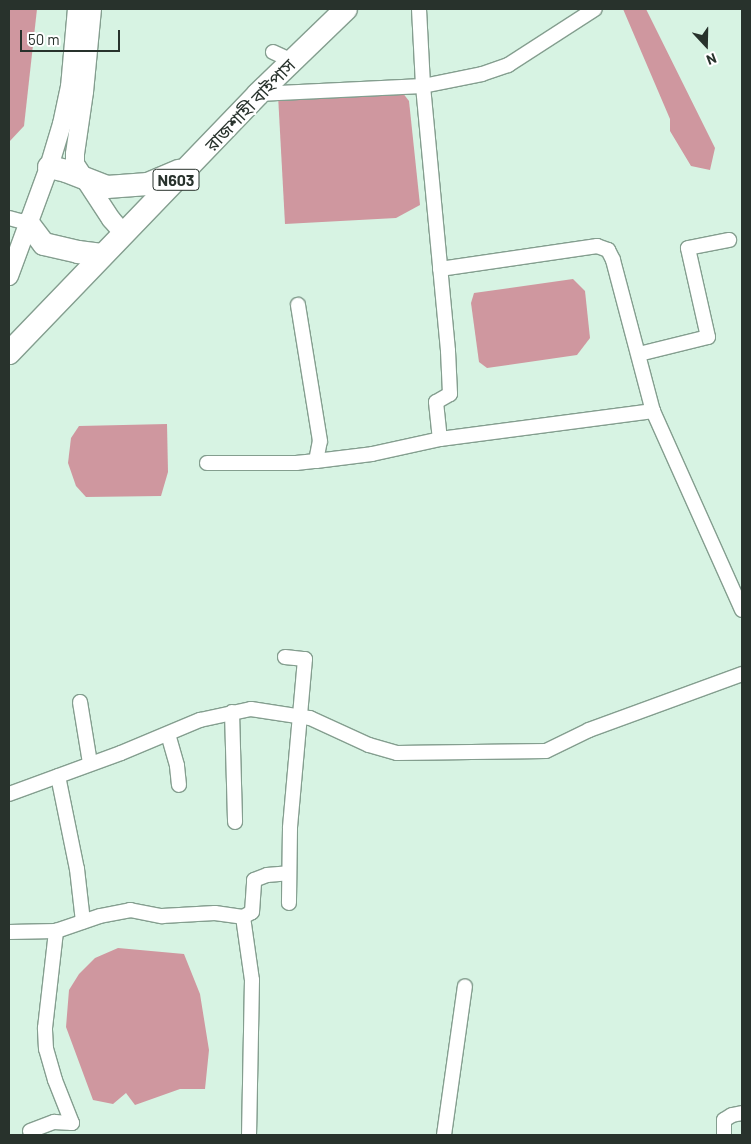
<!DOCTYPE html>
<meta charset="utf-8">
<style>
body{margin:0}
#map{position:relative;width:751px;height:1144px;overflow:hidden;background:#d7f3e3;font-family:Barlow,"Noto Sans Bengali",sans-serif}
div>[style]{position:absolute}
.water>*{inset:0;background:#cf979f}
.roads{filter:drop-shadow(1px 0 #849e8f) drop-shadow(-1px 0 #849e8f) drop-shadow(0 1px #849e8f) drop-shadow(0 -1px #849e8f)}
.minor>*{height:14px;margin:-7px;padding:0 7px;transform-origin:7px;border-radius:7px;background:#fff}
.tertiary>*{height:18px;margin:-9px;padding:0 9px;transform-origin:9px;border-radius:9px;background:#fff}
.trunk>*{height:22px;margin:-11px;padding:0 11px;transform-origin:11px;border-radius:11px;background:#fff}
span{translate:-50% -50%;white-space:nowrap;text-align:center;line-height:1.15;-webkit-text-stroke:5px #fff;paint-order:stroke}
.shield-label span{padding:1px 4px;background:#fff;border:1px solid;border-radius:4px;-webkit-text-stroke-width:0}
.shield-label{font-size:16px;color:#28322c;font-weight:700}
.street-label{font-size:18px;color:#28322c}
.frame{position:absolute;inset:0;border:10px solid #28322c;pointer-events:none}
.north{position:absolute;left:681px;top:20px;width:50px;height:50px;-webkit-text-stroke:4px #fff;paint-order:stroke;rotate:159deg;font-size:14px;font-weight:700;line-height:20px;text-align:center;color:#28322c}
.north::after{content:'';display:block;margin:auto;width:18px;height:22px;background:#28322c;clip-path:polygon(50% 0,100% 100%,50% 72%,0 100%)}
.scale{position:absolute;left:20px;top:30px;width:100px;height:22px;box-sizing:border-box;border:2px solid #28322c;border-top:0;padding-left:6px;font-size:15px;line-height:18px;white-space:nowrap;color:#28322c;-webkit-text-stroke:4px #fff;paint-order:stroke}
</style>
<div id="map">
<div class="water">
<div style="clip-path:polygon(9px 9px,37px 9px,24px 126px,9px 142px)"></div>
<div style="clip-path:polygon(623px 9px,646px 9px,715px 148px,710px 170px,691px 166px,670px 131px,670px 119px)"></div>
<div style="clip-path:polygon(399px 88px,409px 101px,420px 205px,396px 218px,285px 224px,278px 95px)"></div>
<div style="clip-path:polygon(573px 279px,585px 291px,590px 338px,577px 355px,487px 368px,479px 362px,471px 303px,474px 293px)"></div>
<div style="clip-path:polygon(167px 424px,168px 472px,161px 496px,86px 497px,76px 486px,68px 463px,71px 438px,79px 426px)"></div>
<div style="clip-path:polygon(118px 948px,184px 954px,200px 994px,209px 1050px,205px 1089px,180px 1089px,135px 1105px,126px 1093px,113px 1104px,93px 1100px,66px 1027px,69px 990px,79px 974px,95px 958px)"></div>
</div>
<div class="roads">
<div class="minor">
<div style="left:419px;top:9px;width:77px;rotate:87deg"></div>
<div style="left:423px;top:86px;width:266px;rotate:84.6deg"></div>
<div style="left:448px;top:351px;width:43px;rotate:87.3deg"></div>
<div style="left:450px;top:394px;width:16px;rotate:150deg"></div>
<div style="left:436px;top:402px;width:37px;rotate:84deg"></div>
<div style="left:273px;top:52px;width:21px;rotate:25deg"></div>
<div style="left:258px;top:94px;width:165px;rotate:-2.8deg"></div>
<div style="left:423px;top:86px;width:60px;rotate:-11.5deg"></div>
<div style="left:482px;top:74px;width:28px;rotate:-19deg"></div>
<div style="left:508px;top:65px;width:103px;rotate:-32.8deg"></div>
<div style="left:9px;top:218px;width:20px;rotate:15deg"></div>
<div style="left:440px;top:269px;width:159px;rotate:-8.3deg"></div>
<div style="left:597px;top:246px;width:12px;rotate:20deg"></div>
<div style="left:608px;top:250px;width:11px;rotate:63deg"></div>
<div style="left:613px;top:260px;width:156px;rotate:75.2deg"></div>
<div style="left:653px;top:411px;width:218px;rotate:65.9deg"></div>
<div style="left:639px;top:354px;width:71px;rotate:-13.8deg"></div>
<div style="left:708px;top:337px;width:91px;rotate:-102.7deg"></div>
<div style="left:688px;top:248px;width:42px;rotate:-11deg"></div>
<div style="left:316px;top:461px;width:56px;rotate:-7.1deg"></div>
<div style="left:372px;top:454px;width:70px;rotate:-12.4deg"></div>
<div style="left:440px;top:439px;width:215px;rotate:-7.5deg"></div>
<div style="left:207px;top:463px;width:89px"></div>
<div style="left:296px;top:463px;width:20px;rotate:-6deg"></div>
<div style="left:316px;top:461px;width:20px;rotate:-79deg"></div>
<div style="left:320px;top:441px;width:138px;rotate:-99.2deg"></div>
<div style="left:285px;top:657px;width:20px;rotate:6deg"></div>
<div style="left:305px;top:659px;width:170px;rotate:95.1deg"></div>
<div style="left:290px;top:828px;width:75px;rotate:90.8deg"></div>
<div style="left:80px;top:702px;width:62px;rotate:80.7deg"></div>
<div style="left:232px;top:712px;width:110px;rotate:88.4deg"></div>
<div style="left:168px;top:734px;width:33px;rotate:74deg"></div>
<div style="left:177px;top:766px;width:19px;rotate:84deg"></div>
<div style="left:58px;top:776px;width:95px;rotate:78.5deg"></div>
<div style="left:77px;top:869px;width:53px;rotate:83.5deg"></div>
<div style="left:9px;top:794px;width:119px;rotate:-20.1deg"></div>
<div style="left:121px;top:753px;width:86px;rotate:-22.7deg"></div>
<div style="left:200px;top:720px;width:52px;rotate:-12.2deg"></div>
<div style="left:251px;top:709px;width:60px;rotate:8.7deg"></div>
<div style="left:310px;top:718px;width:65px;rotate:24.6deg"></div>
<div style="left:369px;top:745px;width:29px;rotate:16deg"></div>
<div style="left:397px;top:753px;width:149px;rotate:-0.8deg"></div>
<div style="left:546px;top:751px;width:48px;rotate:-26deg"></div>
<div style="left:589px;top:730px;width:163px;rotate:-20.1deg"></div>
<div style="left:243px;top:917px;width:10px;rotate:-29deg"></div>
<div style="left:252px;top:912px;width:32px;rotate:-86deg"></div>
<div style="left:254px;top:880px;width:14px;rotate:-21deg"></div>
<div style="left:267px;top:875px;width:21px;rotate:-5deg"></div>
<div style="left:9px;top:932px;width:47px;rotate:-1.2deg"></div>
<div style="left:56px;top:931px;width:46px;rotate:-18.8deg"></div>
<div style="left:100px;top:916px;width:31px;rotate:-11deg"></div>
<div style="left:130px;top:910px;width:33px;rotate:11deg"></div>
<div style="left:162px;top:916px;width:53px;rotate:-3.2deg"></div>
<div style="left:215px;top:913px;width:28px;rotate:8deg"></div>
<div style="left:243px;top:917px;width:64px;rotate:81.9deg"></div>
<div style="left:252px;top:980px;width:155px;rotate:91.1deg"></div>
<div style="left:30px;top:1131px;width:26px;rotate:-21deg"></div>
<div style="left:54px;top:1122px;width:18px;rotate:3deg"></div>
<div style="left:72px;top:1123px;width:46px;rotate:-111.6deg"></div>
<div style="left:55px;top:1080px;width:32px;rotate:-106deg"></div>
<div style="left:46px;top:1049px;width:21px;rotate:-93deg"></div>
<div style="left:45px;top:1028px;width:98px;rotate:-83.5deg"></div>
<div style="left:444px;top:1135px;width:150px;rotate:-82deg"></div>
<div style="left:724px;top:1135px;width:15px;rotate:-90deg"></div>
<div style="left:724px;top:1120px;width:9px;rotate:-32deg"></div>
<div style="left:732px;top:1115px;width:10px;rotate:-11deg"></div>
</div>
<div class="tertiary">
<div style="left:92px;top:9px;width:83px;rotate:95.5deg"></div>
<div style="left:84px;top:92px;width:63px;rotate:98.3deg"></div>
<div style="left:75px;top:154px;width:10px;rotate:90deg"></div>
<div style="left:75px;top:164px;width:66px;rotate:56.8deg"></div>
<div style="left:111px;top:219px;width:18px;rotate:49deg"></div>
<div style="left:9px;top:276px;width:116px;rotate:-69.8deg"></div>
<div style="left:49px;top:167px;width:45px;rotate:-73.2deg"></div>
<div style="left:62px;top:124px;width:38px;rotate:-78deg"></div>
<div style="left:70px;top:87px;width:78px;rotate:-84.9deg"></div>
</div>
<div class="trunk">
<div style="left:49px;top:167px;width:17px;rotate:13deg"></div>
<div style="left:66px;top:171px;width:44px;rotate:21.3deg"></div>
<div style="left:107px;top:187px;width:41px;rotate:-4.2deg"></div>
<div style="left:148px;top:184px;width:34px;rotate:-23deg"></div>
<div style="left:28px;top:223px;width:26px;rotate:53deg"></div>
<div style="left:44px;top:244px;width:35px;rotate:13deg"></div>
<div style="left:78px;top:252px;width:24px;rotate:7deg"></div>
<div style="left:9px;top:353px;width:359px;rotate:-46.1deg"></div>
<div style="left:258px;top:94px;width:122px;rotate:-44deg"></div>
</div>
</div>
<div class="shield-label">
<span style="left:176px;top:180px">N603</span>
</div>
<div class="street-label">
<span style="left:250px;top:105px;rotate:-46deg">রাজশাহী বাইপাস</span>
</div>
<div class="frame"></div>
<div class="north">N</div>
<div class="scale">50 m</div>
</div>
